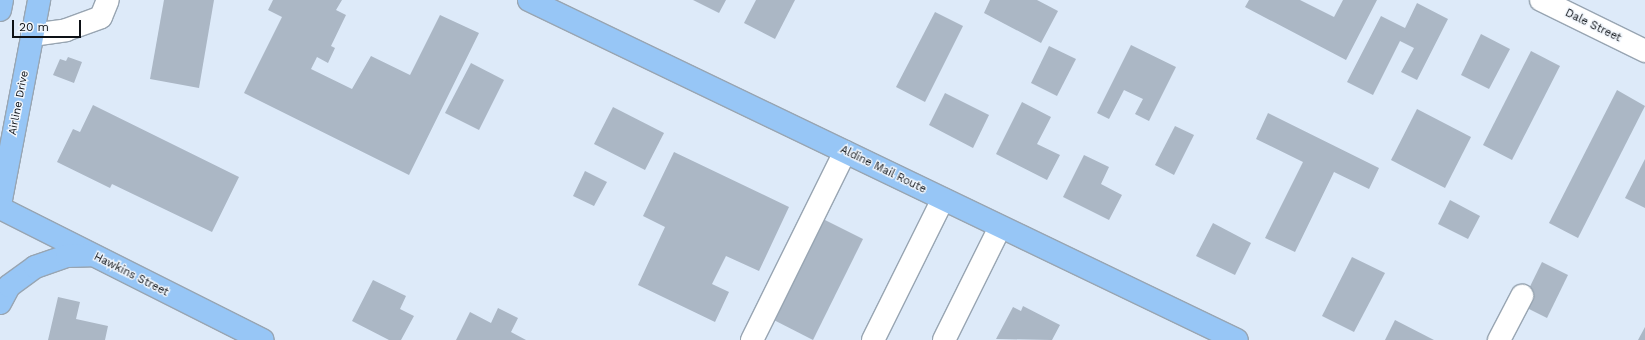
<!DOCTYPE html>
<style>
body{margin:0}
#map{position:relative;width:1645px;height:340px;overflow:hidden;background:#ddeaf9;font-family:"Work Sans",sans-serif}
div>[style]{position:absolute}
.building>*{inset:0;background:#abb7c5}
.roads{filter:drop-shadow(1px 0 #98a5b2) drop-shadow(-1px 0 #98a5b2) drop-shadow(0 1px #98a5b2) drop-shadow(0 -1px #98a5b2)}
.minor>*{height:22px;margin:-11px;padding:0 11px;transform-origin:11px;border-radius:11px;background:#fff}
.major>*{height:22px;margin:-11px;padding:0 11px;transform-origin:11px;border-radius:11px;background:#97c6f6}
span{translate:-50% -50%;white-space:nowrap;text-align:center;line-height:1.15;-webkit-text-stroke:3px #f1f6fc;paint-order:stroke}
.street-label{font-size:11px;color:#0d1116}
.scale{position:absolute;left:12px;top:20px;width:69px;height:18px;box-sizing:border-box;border:2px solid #0d1116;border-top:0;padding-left:5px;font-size:12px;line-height:14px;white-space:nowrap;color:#0d1116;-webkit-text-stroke:3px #f1f6fc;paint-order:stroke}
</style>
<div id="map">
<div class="building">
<div style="clip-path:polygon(164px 0,214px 0,199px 88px,150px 79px)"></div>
<div style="clip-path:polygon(273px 0,342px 0,336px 10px,346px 15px,331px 46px,335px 48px,328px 63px,317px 57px,311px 69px,352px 89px,371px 56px,410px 75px,440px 15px,479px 33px,409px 175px,244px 93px,282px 17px,268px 10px)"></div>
<div style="clip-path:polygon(693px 0,726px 0,719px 13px)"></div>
<div style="clip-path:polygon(756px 0,795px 0,775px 39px,744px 23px)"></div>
<div style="clip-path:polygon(990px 0,1037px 0,1058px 11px,1041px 43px,984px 13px)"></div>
<div style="clip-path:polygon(1249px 0,1300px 0,1334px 17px,1343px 0,1377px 0,1346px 60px,1245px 7px)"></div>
<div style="clip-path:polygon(1417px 3px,1448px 19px,1417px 80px,1401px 72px,1414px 48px,1400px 41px,1373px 95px,1347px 82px,1381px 16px,1405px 28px)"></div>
<div style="clip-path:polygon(935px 12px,963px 26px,925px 102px,896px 87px)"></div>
<div style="clip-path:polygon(1481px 34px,1510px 49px,1489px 89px,1461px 75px)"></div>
<div style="clip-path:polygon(1131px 45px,1176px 67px,1149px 121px,1135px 114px,1143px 99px,1124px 90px,1109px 119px,1097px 113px)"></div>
<div style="clip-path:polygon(1049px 46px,1076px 59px,1057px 96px,1031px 83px)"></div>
<div style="clip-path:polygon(1531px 51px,1560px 66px,1512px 160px,1483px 145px)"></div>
<div style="clip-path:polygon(68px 57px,82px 62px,74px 83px,53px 75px,60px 59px,66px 61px)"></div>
<div style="clip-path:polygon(471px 63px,504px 80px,479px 130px,445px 113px)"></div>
<div style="clip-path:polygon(1617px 90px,1645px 106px,1578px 238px,1549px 223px)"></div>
<div style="clip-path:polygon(945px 93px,989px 115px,973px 148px,929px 125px)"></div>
<div style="clip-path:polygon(1022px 102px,1051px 117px,1037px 144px,1060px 155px,1047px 180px,996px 154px)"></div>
<div style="clip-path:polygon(93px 105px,239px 177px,212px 232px,112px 184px,110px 188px,57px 162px,73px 129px,80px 132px)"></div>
<div style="clip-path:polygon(613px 107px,664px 133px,645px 170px,594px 144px)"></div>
<div style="clip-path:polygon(1417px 109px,1471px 137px,1445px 188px,1391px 160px)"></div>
<div style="clip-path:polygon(1268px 113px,1379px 168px,1369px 189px,1334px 172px,1295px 252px,1265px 238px,1303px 162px,1256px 139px)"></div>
<div style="clip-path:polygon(1175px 126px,1194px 135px,1174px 175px,1155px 165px)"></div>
<div style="clip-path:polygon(674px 152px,789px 207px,759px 271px,726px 256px,712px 284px,729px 292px,715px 322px,638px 285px,665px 227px,643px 216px)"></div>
<div style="clip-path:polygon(1084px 155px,1109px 167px,1101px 184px,1122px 195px,1109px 220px,1063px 197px)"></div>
<div style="clip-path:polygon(1645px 159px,1645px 208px,1625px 198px)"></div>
<div style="clip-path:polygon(585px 171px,607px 182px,594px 206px,573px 196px)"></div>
<div style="clip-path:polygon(1450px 200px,1480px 216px,1468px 239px,1438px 224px)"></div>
<div style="clip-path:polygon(817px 216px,863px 239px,813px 340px,766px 316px)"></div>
<div style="clip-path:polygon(1213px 223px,1251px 243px,1235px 275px,1196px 256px)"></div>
<div style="clip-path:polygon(1352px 257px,1385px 273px,1354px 332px,1322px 316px)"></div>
<div style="clip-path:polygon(1542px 262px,1568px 275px,1547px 318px,1521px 305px)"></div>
<div style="clip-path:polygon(373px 280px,406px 296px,400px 309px,414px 316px,401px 340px,389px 340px,352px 321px)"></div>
<div style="clip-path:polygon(58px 297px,80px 302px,76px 319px,108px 326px,105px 340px,48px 340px)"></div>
<div style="clip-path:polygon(1023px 306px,1060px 325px,1052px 340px,996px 339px,1013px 307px,1021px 311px)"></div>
<div style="clip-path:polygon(498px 308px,518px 318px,511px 332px,526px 340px,456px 340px,470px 312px,491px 323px)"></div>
<div style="clip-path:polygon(1395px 320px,1434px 340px,1385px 340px)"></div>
<div style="clip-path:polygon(1645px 327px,1645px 340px,1638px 340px)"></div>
</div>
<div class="roads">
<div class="minor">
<div style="left:1541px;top:0;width:116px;rotate:26.1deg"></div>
<div style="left:32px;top:35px;width:34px;rotate:-8deg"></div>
<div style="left:66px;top:30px;width:37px;rotate:-20deg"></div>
<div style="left:101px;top:17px;width:18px;rotate:-68deg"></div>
<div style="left:752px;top:340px;width:210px;rotate:-63.7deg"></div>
<div style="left:873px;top:340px;width:157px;rotate:-63.6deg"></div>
<div style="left:944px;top:340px;width:126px;rotate:-63.6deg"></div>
<div style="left:1499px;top:340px;width:50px;rotate:-62.4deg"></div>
</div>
<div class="major">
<div style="left:529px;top:0;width:785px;rotate:25.65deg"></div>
<div style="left:0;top:10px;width:10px;rotate:-79deg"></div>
<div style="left:0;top:205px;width:209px;rotate:-79.2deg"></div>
<div style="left:0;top:208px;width:294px;rotate:26.7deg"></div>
<div style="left:0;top:303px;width:19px;rotate:-62deg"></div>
<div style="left:9px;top:286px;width:32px;rotate:-36deg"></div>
<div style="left:35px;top:267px;width:34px;rotate:-19deg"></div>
<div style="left:67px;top:256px;width:24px;rotate:-2deg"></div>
</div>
</div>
<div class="street-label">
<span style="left:1593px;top:26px;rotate:26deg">Dale Street</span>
<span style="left:19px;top:103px;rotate:-79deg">Airline Drive</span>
<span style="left:883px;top:170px;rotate:26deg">Aldine Mail Route</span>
<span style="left:131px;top:275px;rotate:27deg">Hawkins Street</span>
</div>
<div class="scale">20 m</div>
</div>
